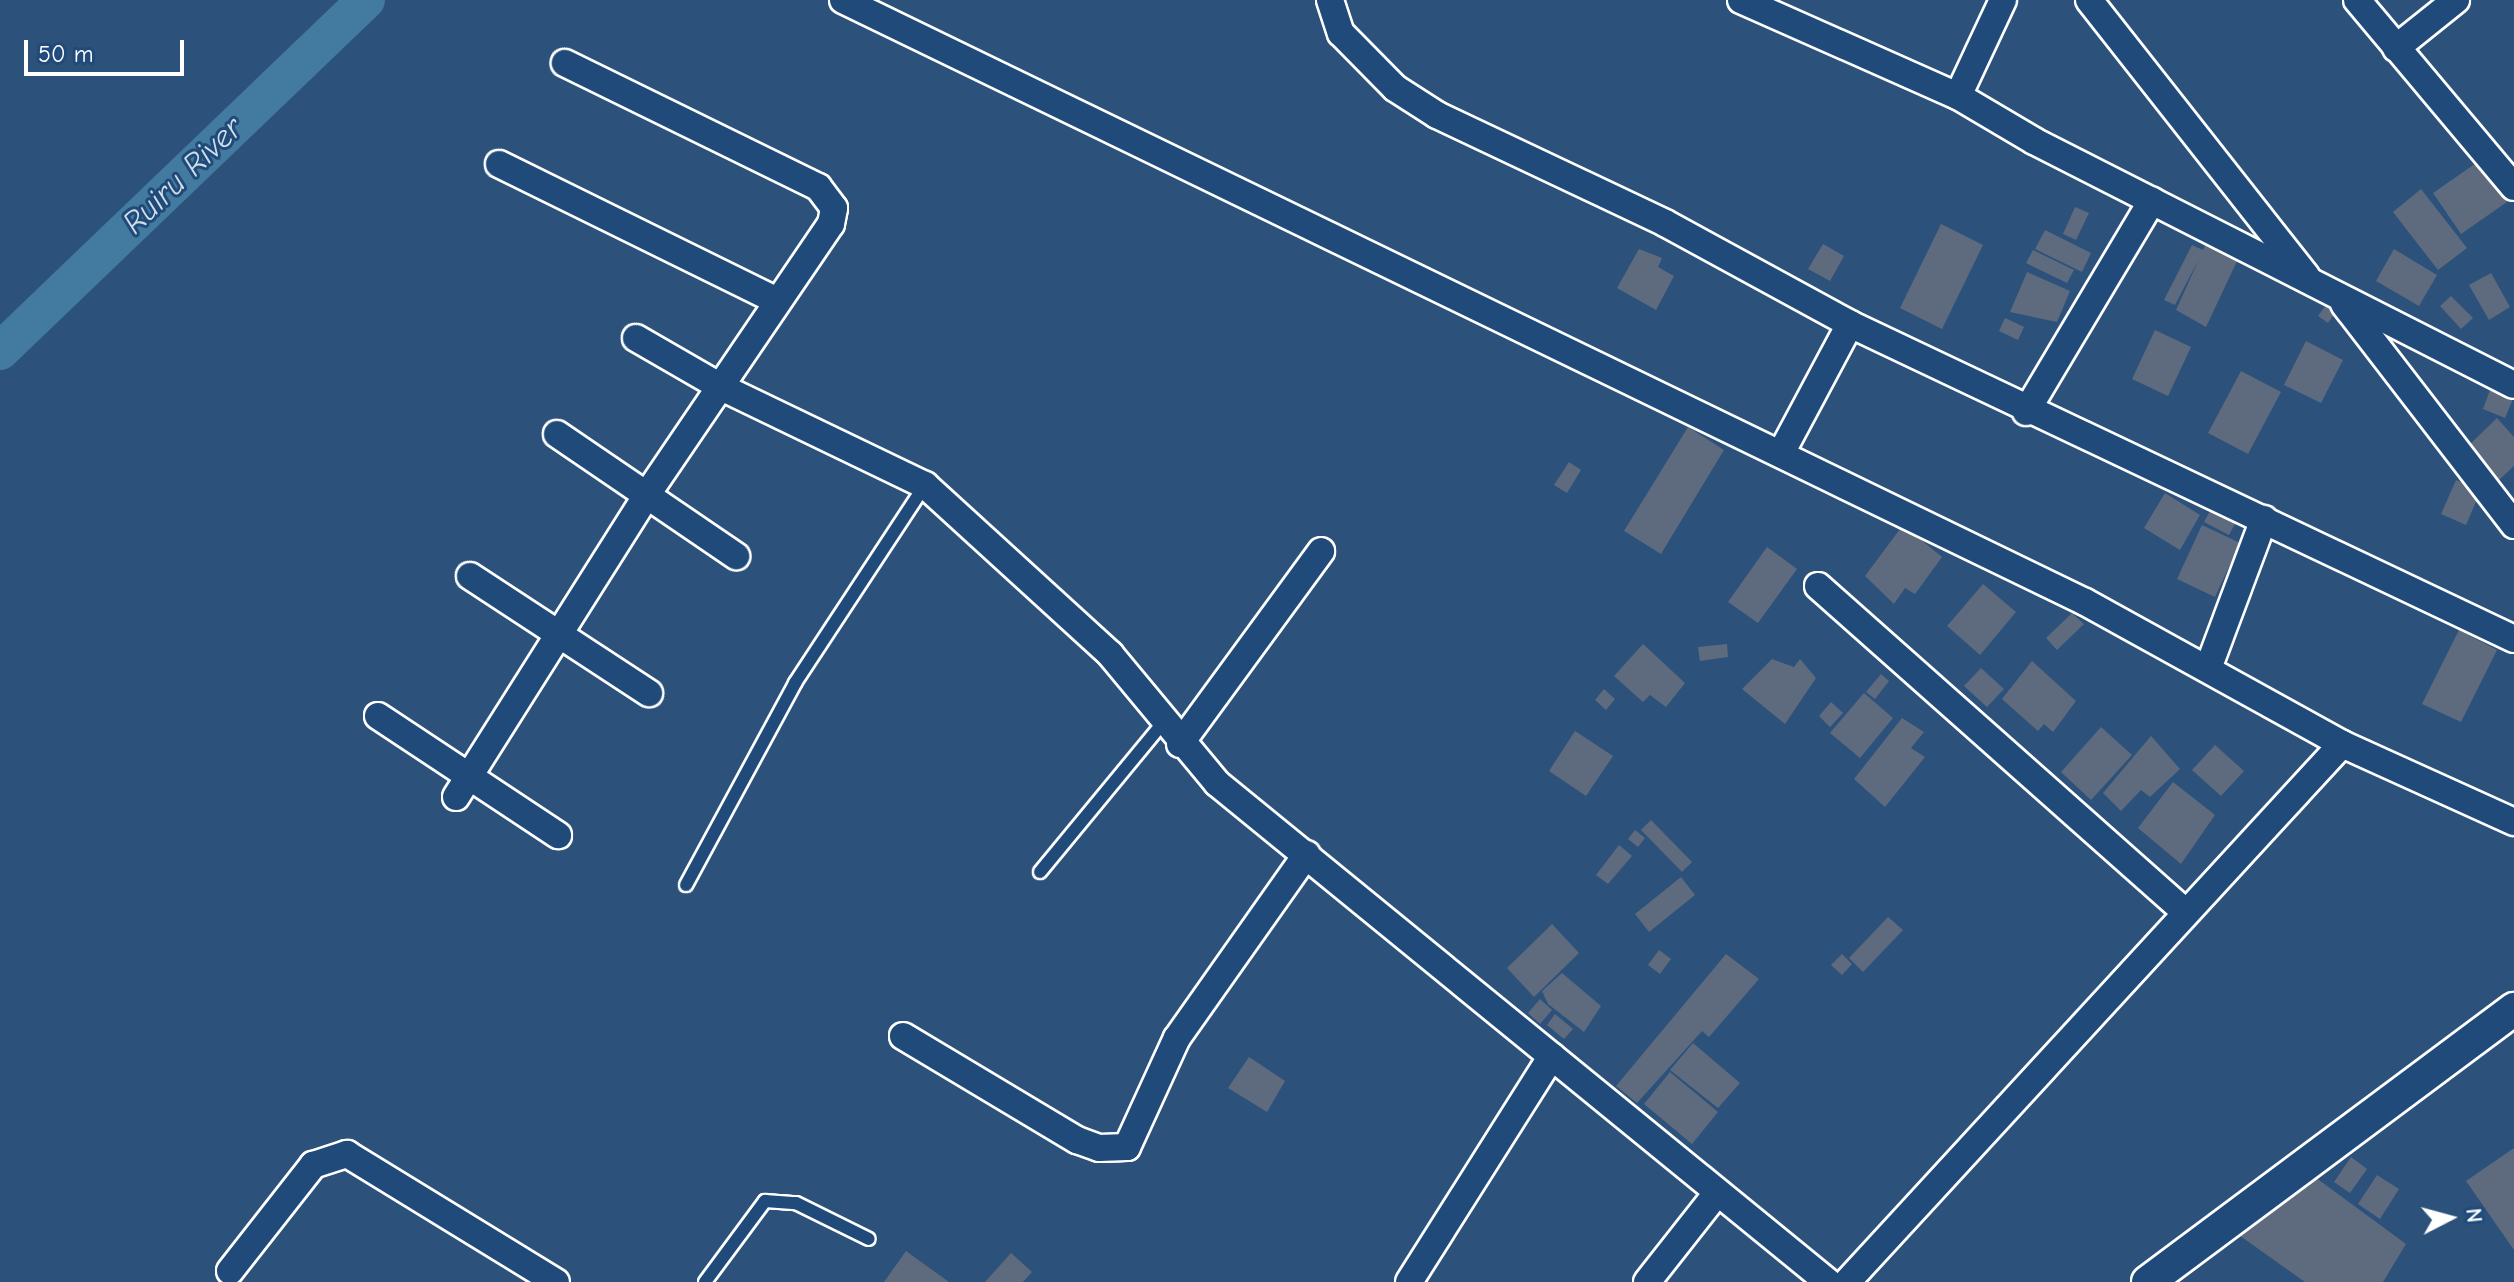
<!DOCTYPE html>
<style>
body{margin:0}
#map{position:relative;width:2514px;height:1282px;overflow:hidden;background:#2c517b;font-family:"Comic Neue",sans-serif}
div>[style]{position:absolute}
.river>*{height:38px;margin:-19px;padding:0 19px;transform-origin:19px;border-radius:19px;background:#437a9f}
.building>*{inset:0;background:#5e6b7e}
.roads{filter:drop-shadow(2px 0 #fff) drop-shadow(-2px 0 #fff) drop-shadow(0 2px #fff) drop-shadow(0 -2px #fff)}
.service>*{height:12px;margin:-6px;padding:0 6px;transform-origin:6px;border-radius:6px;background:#1f4a7a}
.minor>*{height:26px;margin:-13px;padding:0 13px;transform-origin:13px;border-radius:13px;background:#1f4a7a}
.tertiary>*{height:32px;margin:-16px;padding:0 16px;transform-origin:16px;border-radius:16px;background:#1f4a7a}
span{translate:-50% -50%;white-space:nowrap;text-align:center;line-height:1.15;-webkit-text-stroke:6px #1f4a7a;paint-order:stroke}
.water-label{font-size:32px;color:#d0dee7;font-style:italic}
.north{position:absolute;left:2410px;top:1178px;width:80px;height:80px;-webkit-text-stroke:6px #1f4a7a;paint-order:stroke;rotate:84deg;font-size:22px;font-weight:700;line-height:32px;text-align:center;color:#fff}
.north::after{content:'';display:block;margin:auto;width:28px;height:36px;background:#fff;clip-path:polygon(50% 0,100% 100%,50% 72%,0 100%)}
.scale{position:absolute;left:24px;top:40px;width:160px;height:36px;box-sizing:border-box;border:4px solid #fff;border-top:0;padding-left:10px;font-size:24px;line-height:28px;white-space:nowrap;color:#fff;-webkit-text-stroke:6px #1f4a7a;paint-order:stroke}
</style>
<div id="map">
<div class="river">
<div style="left:0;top:351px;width:507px;rotate:-43.8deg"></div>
</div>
<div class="building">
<div style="clip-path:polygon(2479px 161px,2507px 202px,2461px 234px,2433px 193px)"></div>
<div style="clip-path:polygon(2421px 189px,2467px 248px,2438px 270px,2393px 212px)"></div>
<div style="clip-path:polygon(2075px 207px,2089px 213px,2076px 240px,2063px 234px)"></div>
<div style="clip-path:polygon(1941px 224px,1983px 245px,1942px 329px,1900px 308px)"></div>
<div style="clip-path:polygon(2045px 230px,2091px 253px,2082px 272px,2035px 249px)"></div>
<div style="clip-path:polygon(2207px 242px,2238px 259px,2206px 327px,2176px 310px,2199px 259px,2175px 305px,2164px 300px,2192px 245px,2203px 250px)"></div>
<div style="clip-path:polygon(1823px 244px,1844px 256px,1830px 281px,1808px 269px)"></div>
<div style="clip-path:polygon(1639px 249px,1662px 258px,1658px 267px,1674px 276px,1656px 310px,1617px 288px)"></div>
<div style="clip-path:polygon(2394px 249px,2437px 275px,2419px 306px,2376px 281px)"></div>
<div style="clip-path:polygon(2033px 250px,2074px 270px,2067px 283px,2026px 263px)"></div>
<div style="clip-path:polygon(2027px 272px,2070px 291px,2057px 322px,2010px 312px)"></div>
<div style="clip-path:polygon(2491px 273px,2510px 307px,2489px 320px,2469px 285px)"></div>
<div style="clip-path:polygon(2451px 296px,2473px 318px,2461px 329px,2440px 306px)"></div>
<div style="clip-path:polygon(2326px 305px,2336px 312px,2328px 323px,2318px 316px)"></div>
<div style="clip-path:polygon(2005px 318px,2024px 327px,2018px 340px,1999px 331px)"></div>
<div style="clip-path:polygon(2155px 330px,2191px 347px,2168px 396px,2132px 379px)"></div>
<div style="clip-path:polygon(2306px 341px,2343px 360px,2321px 403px,2284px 385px)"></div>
<div style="clip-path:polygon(2241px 371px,2281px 392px,2248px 454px,2208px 433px)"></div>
<div style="clip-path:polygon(2490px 390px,2513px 399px,2505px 418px,2483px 409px)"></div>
<div style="clip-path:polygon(2497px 418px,2514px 437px,2514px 466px,2498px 481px,2467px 447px)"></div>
<div style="clip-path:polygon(1688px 427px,1724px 450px,1661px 554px,1624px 531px)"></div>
<div style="clip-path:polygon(1569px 462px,1581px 470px,1567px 493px,1554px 485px)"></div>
<div style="clip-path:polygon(2456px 480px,2481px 490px,2466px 525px,2441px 514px)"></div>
<div style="clip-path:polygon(2165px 493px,2200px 515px,2180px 550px,2144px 528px)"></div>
<div style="clip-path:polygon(2211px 509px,2236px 522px,2229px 535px,2204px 522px)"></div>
<div style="clip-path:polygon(1903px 525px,1942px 557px,1915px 594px,1905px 588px,1894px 604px,1865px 576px)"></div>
<div style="clip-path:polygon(2202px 525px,2240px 543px,2215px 597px,2177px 579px)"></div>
<div style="clip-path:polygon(1767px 547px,1797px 569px,1758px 623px,1728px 602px)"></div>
<div style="clip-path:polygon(1983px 584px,2016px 612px,1980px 655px,1947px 626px)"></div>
<div style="clip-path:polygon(2072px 613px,2084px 624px,2057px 650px,2046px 638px)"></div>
<div style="clip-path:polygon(2459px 630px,2497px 650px,2461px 722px,2422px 704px)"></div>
<div style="clip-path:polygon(1643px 644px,1685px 683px,1666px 707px,1650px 695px,1643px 702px,1614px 676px)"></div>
<div style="clip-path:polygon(1727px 644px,1728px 657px,1700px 661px,1698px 647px)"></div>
<div style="clip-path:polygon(1772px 659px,1794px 667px,1800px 659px,1816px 678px,1785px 724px,1742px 689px)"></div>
<div style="clip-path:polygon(2032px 661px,2076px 701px,2053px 732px,2044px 724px,2038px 731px,2002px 699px)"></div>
<div style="clip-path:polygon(1981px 668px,2004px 689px,1987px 707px,1964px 686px)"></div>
<div style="clip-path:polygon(1881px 674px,1889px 681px,1875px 699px,1866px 692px)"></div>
<div style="clip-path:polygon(1604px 689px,1615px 699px,1606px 710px,1595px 700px)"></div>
<div style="clip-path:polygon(1864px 693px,1893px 718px,1860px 758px,1830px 733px)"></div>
<div style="clip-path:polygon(1831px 702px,1843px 713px,1830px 727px,1819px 716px)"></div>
<div style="clip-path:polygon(1902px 718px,1924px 732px,1911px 748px,1925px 757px,1885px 807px,1854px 779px)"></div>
<div style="clip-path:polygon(2101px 727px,2132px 755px,2091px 800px,2061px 772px)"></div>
<div style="clip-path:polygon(1575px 731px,1613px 756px,1586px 796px,1549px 771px)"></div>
<div style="clip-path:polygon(2151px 736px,2180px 769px,2150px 797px,2141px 790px,2121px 811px,2103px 793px)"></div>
<div style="clip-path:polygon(2215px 745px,2244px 771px,2221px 796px,2192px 770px)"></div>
<div style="clip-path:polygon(2173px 782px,2215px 815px,2181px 864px,2138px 828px)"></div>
<div style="clip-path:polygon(1651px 820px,1692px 862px,1682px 872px,1641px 830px)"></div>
<div style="clip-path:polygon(1635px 830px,1645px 838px,1638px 847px,1628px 839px)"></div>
<div style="clip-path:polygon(1619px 845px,1632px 856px,1608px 884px,1596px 875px)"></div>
<div style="clip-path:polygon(1681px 877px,1695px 895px,1649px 932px,1635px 914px)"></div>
<div style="clip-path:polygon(1888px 917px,1903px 930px,1863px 972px,1849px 958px)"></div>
<div style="clip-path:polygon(1552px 924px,1579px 953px,1534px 997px,1507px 968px)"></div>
<div style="clip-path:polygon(1659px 950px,1671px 959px,1660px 974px,1648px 965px)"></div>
<div style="clip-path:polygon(1726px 954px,1759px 979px,1709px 1037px,1702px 1031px,1637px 1103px,1616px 1086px)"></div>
<div style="clip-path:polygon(1842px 954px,1852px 964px,1842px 975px,1831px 965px)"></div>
<div style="clip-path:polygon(1562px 973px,1601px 1006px,1584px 1032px,1548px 1004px,1542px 991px)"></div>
<div style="clip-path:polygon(1540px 999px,1552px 1010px,1540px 1024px,1528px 1013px)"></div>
<div style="clip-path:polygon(1555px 1014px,1573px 1029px,1564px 1039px,1547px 1025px)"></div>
<div style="clip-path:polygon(1693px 1043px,1740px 1083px,1718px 1108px,1670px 1070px)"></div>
<div style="clip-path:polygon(1249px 1057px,1285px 1081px,1267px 1112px,1228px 1088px)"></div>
<div style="clip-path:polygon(1670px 1072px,1718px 1112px,1692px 1144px,1644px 1104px)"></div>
<div style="clip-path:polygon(2514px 1148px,2514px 1250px,2466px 1181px)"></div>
<div style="clip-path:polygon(2351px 1157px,2367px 1169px,2350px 1193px,2334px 1182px)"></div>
<div style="clip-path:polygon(2304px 1169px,2406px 1244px,2383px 1282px,2305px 1282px,2229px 1228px)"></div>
<div style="clip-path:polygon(2377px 1175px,2399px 1189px,2380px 1219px,2358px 1204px)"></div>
<div style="clip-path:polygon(906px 1251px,949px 1282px,884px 1282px)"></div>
<div style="clip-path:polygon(1011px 1253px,1032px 1272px,1023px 1282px,985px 1282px)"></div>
</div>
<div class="roads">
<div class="service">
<div style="left:1040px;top:872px;width:193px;rotate:-50.5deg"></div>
<div style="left:686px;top:885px;width:230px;rotate:-61.6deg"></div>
<div style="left:795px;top:683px;width:237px;rotate:-56.7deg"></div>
<div style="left:705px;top:1282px;width:101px;rotate:-53.5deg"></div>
<div style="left:765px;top:1201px;width:31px;rotate:4deg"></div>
<div style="left:796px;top:1203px;width:81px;rotate:26.3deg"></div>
</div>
<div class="minor">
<div style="left:843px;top:0;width:1380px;rotate:25.86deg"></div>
<div style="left:2085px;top:602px;width:294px;rotate:28.9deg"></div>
<div style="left:2342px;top:744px;width:189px;rotate:24.4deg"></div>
<div style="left:1330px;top:0;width:35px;rotate:72deg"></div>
<div style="left:1341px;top:33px;width:77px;rotate:45.5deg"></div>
<div style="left:1395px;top:88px;width:50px;rotate:32.7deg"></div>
<div style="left:1437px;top:115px;width:252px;rotate:25.3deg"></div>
<div style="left:1665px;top:223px;width:211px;rotate:28.6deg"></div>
<div style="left:1850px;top:324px;width:146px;rotate:118.1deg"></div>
<div style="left:1741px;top:0;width:237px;rotate:23.9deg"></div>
<div style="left:1958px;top:96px;width:88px;rotate:30.6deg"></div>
<div style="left:2034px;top:141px;width:538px;rotate:26.95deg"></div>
<div style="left:2089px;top:0;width:352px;rotate:51.8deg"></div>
<div style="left:2357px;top:0;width:244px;rotate:50deg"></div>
<div style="left:2396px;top:48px;width:77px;rotate:-38.7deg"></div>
<div style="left:1958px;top:96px;width:106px;rotate:-64.9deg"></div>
<div style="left:499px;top:164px;width:310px;rotate:26.2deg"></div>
<div style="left:2344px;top:304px;width:279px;rotate:52.4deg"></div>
<div style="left:1850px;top:324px;width:735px;rotate:25.38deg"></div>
<div style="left:636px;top:338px;width:96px;rotate:30deg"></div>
<div style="left:719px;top:386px;width:229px;rotate:25.7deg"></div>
<div style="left:925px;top:485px;width:251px;rotate:42.4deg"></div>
<div style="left:1110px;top:654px;width:168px;rotate:50.3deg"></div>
<div style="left:1217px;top:783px;width:789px;rotate:39.24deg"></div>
<div style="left:2026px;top:412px;width:246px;rotate:-59.2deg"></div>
<div style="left:557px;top:434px;width:217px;rotate:34.3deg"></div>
<div style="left:470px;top:576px;width:214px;rotate:33.2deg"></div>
<div style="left:1818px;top:586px;width:492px;rotate:41.6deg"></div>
<div style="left:2209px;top:666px;width:157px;rotate:-69.5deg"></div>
<div style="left:378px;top:716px;width:216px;rotate:33.5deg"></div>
<div style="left:1180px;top:744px;width:239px;rotate:-53.8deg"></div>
<div style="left:456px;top:797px;width:356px;rotate:-57.7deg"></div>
<div style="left:646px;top:496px;width:329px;rotate:-55.8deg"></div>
<div style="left:831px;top:224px;width:16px;rotate:-79deg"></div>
<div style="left:834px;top:208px;width:26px;rotate:-127deg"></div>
<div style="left:818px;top:187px;width:282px;rotate:-153.9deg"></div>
<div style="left:903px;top:1036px;width:203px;rotate:30.9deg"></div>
<div style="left:1077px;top:1140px;width:23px;rotate:20deg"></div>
<div style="left:1099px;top:1148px;width:28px;rotate:-2deg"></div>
<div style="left:1127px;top:1147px;width:120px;rotate:-65.4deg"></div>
<div style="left:1177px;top:1038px;width:225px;rotate:-54.8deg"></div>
<div style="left:230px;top:1271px;width:135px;rotate:-51.9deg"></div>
<div style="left:313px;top:1165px;width:36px;rotate:-18deg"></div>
<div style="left:347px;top:1154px;width:245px;rotate:31.5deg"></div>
<div style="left:1409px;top:1282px;width:267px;rotate:-57.7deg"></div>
<div style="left:1647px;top:1282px;width:113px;rotate:-51.8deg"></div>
<div style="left:1847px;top:1282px;width:731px;rotate:-47.38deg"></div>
</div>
<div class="tertiary">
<div style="left:2148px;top:1282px;width:457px;rotate:-36.7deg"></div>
</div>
</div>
<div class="water-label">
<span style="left:183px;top:176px;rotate:-44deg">Ruiru River</span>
</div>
<div class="north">N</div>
<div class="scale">50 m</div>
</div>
